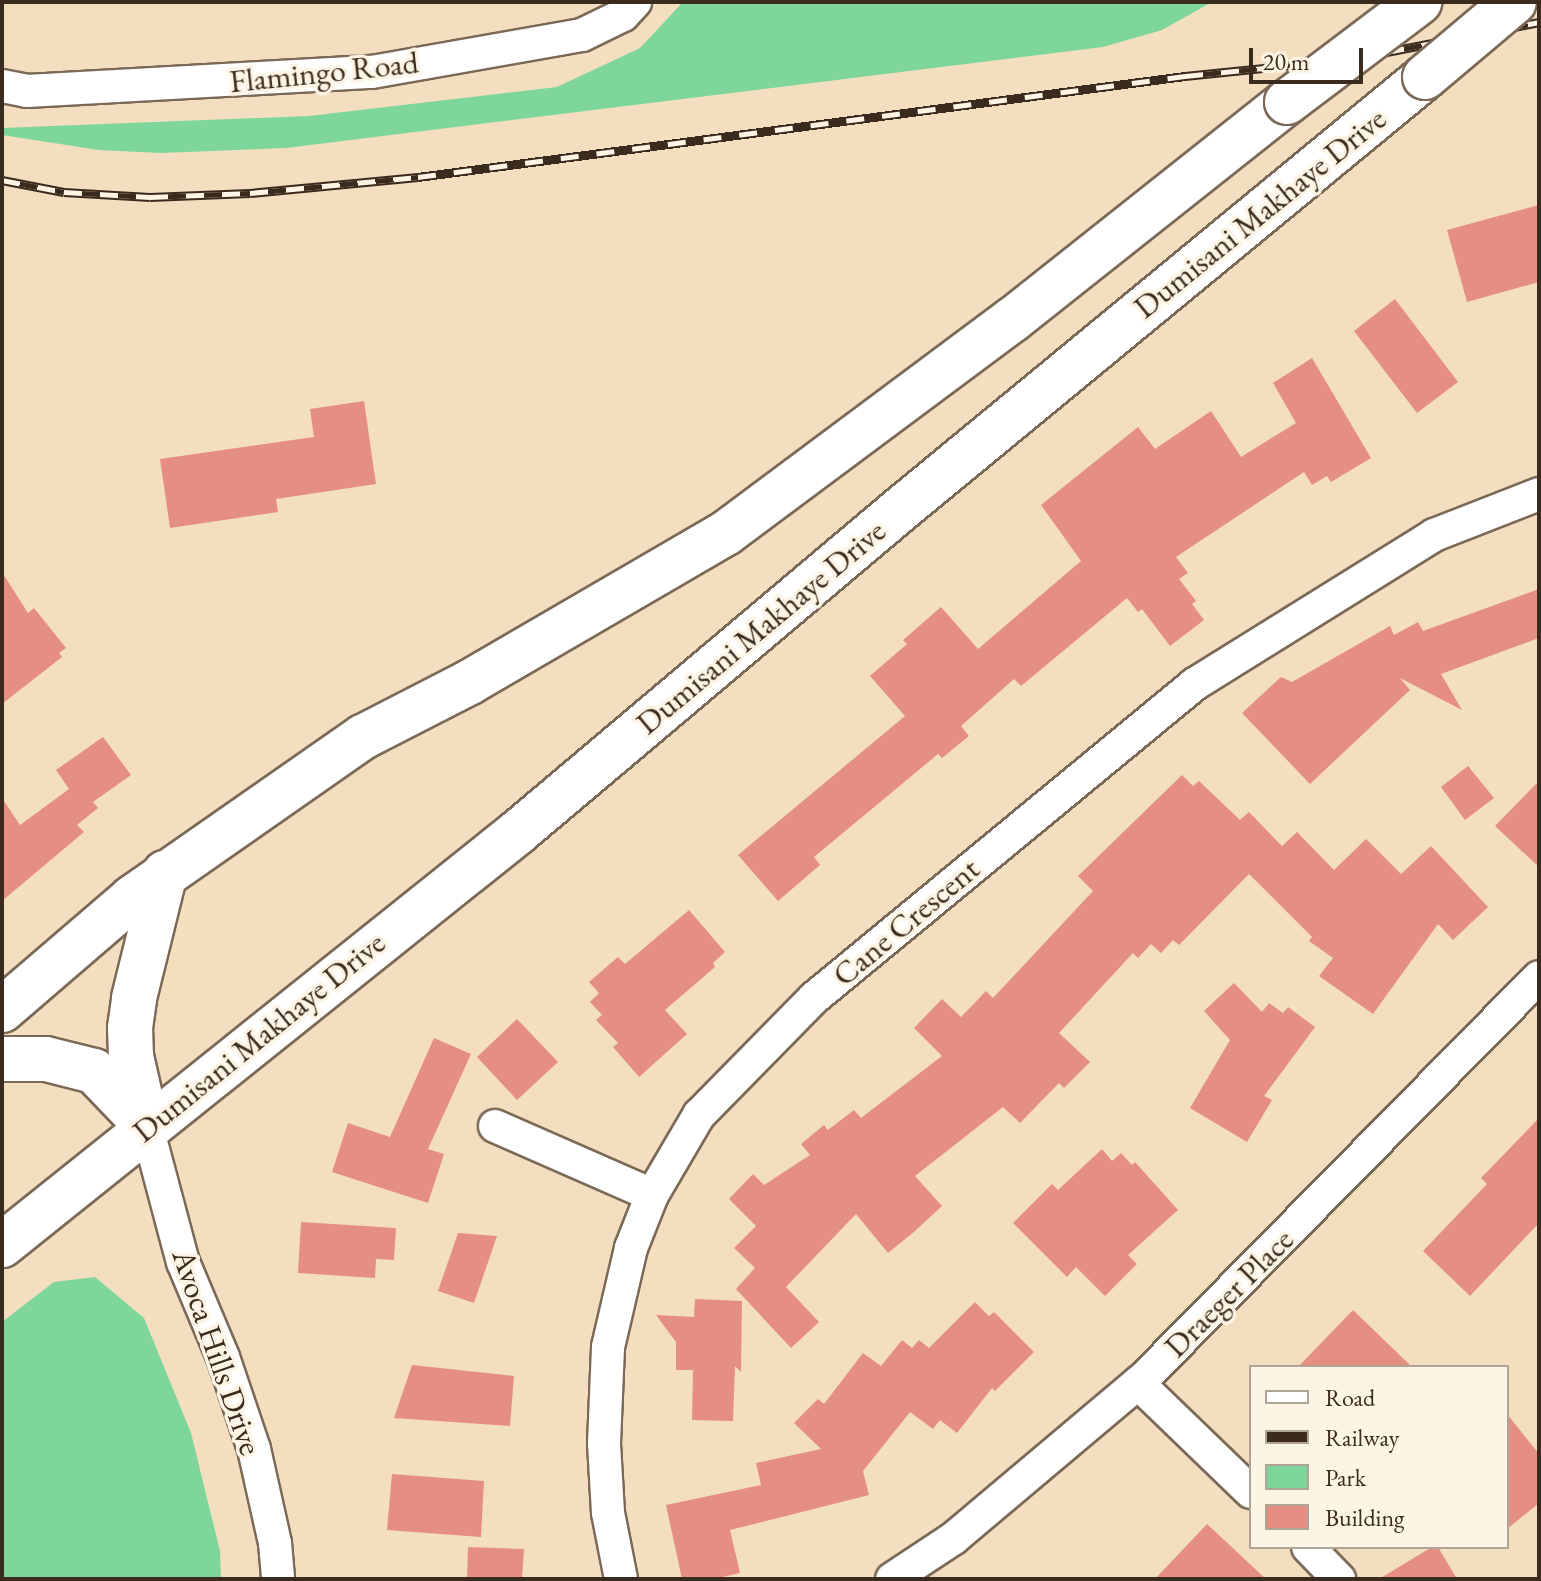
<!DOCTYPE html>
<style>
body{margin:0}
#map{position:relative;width:1541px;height:1581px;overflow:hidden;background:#f3dec0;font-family:"EB Garamond",serif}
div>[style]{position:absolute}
.green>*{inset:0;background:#7fd69a}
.building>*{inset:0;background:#e58f83}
.roads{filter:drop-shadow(2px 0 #7b6957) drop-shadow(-2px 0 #7b6957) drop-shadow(0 2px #7b6957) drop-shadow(0 -2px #7b6957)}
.minor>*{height:32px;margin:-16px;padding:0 16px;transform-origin:16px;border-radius:16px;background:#fff}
.primary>*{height:44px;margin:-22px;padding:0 22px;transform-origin:22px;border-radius:22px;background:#fff}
.rail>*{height:9px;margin-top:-4.5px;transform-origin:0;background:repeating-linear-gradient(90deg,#fcf5e5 0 18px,#3b2a1e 0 36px);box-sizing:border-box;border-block:2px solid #3b2a1e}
.bridges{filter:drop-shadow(2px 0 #7b6957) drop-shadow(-2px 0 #7b6957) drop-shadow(0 2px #7b6957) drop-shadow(0 -2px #7b6957)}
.primary-bridge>*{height:44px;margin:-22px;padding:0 22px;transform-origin:22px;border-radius:22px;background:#fff}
span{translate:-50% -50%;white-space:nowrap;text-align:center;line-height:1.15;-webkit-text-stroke:7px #fcf5e5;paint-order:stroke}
.street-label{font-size:32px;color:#3b2a1e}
.frame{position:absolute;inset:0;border:4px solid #3b2a1e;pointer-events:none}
.legend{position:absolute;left:1249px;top:1365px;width:260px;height:184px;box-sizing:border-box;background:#fcf5e5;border:2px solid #afa495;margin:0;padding:10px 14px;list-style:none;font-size:24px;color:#3b2a1e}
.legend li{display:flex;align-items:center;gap:16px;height:40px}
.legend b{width:40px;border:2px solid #afa495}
.scale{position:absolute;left:1249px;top:48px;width:114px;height:36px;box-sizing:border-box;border:4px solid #3b2a1e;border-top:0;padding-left:10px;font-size:24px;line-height:28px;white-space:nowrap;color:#3b2a1e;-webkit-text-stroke:6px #fcf5e5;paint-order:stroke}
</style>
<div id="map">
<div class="green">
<div style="clip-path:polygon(683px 2px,1212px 2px,1162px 30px,1103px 47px,286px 148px,161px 153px,99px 150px,2px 135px,2px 128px,309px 116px,557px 87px,640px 48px)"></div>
<div style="clip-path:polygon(95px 1277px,144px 1318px,191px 1433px,220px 1551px,221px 1579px,2px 1579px,2px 1322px,54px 1282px)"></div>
</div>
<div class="building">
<div style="clip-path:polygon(1539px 205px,1539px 282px,1467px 302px,1447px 230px)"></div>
<div style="clip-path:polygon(1395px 299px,1458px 382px,1417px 413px,1354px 331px)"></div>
<div style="clip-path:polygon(1312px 358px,1371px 458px,1331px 482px,1327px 476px,1312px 485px,1304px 472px,1176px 557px,1188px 573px,1179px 579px,1196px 601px,1192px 604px,1204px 620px,1170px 646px,1142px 609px,1138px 612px,1127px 598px,1021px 686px,1014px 679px,961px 726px,969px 736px,942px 758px,938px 754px,814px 857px,820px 865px,778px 901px,738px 855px,905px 716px,870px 676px,907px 644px,903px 640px,941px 607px,978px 649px,1081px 561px,1041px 505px,1138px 427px,1155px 449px,1211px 411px,1241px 457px,1296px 423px,1273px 383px)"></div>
<div style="clip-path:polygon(364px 401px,376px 484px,276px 499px,278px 512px,170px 528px,160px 459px,314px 437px,310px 409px)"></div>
<div style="clip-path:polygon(2px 572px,28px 613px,34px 608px,66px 648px,59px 653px,62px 657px,2px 704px)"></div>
<div style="clip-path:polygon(1539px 589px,1539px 638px,1441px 674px,1462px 710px,1400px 678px,1410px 690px,1310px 784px,1242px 713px,1281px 677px,1292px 682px,1390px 626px,1394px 635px,1418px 622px,1423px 631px)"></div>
<div style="clip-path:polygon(103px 737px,131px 775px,93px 802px,98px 808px,77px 825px,84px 832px,2px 901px,2px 798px,20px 825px,69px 789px,56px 770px)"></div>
<div style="clip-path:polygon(1468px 766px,1494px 798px,1465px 820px,1441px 787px)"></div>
<div style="clip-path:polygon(1182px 775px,1193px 786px,1199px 781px,1240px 820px,1249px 812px,1282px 846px,1297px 832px,1334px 870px,1366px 839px,1401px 874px,1431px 846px,1488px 907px,1453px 940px,1438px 924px,1373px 1014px,1319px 976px,1333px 958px,1309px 941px,1312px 937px,1249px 874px,1179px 945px,1173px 940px,1161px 953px,1151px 944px,1138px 958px,1133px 953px,1059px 1033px,1090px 1062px,1064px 1088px,1059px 1083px,1020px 1123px,1003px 1107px,915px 1176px,942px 1206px,915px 1231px,888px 1253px,856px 1214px,786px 1287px,819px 1322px,791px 1348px,736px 1289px,755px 1268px,734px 1248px,756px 1226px,729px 1199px,753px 1174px,764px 1185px,810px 1155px,801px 1144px,824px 1125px,828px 1130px,854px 1110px,861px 1118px,942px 1056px,914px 1028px,942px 999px,961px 1017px,986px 991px,993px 998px,1093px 891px,1078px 876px)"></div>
<div style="clip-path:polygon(1539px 781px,1539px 867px,1495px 826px)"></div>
<div style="clip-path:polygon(689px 910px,725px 952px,713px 963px,715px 967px,665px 1010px,687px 1034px,639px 1077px,613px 1047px,618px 1043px,596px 1020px,602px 1015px,590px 1002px,599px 993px,589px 982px,618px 957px,625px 964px)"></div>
<div style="clip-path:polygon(1234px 983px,1262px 1012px,1269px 1003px,1283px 1013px,1288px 1007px,1315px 1027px,1264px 1096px,1272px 1100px,1247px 1142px,1190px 1108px,1230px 1040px,1204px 1011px)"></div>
<div style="clip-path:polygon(517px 1019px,558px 1062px,517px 1100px,477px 1057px)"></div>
<div style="clip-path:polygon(434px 1038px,471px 1054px,428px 1149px,444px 1154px,428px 1203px,332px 1172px,348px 1123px,390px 1137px)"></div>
<div style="clip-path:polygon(1539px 1118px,1539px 1223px,1470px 1296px,1423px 1251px,1487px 1184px,1481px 1178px)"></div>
<div style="clip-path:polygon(1102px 1149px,1112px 1161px,1121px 1153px,1132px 1165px,1135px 1162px,1178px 1210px,1128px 1255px,1137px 1264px,1105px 1296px,1076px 1267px,1067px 1277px,1013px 1223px,1052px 1184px,1058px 1190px)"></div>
<div style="clip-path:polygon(301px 1222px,396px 1228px,394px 1260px,376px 1259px,375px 1278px,298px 1273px)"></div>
<div style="clip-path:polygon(458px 1233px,497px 1236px,474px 1303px,438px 1291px)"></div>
<div style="clip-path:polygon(695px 1299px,742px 1301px,741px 1372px,735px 1366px,733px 1421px,692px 1420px,693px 1370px,676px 1370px,676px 1342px,656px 1315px,694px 1317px)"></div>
<div style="clip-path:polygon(975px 1302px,989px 1316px,994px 1312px,1034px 1352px,995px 1391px,992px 1388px,957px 1433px,940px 1420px,933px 1429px,910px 1412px,863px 1471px,869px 1495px,730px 1530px,740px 1573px,714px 1579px,682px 1579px,666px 1505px,761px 1485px,756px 1463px,821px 1449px,794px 1423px,818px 1399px,824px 1404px,863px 1353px,881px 1366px,902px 1340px,912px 1348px,919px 1340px,929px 1348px)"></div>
<div style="clip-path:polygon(1353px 1310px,1412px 1367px,1298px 1367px)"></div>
<div style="clip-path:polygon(412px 1365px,514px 1376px,510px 1426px,394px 1418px)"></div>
<div style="clip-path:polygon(1507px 1414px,1539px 1454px,1539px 1503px,1507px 1529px)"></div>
<div style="clip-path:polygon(392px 1474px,484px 1481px,481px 1537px,387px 1530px)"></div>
<div style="clip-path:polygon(1207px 1524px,1266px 1579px,1155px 1579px)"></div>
<div style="clip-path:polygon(468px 1547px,524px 1549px,522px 1579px,467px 1579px)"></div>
<div style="clip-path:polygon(1432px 1547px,1438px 1547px,1457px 1579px,1379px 1579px)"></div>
</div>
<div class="roads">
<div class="minor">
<div style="left:2px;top:86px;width:25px;rotate:11deg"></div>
<div style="left:27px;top:91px;width:346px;rotate:-3.2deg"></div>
<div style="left:372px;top:72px;width:213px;rotate:-10deg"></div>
<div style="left:582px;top:35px;width:46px;rotate:-26deg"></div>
<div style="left:623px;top:15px;width:18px;rotate:-47deg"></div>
<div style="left:495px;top:1126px;width:171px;rotate:23.7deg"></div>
<div style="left:147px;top:1127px;width:140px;rotate:75.1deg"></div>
<div style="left:183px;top:1262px;width:103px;rotate:67.2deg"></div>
<div style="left:223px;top:1357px;width:97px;rotate:71.4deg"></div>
<div style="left:254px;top:1449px;width:96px;rotate:77.4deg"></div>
<div style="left:275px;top:1543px;width:36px;rotate:85deg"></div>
<div style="left:1138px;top:1383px;width:157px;rotate:44deg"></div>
<div style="left:1308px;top:1547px;width:45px;rotate:45.9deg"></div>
<div style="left:621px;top:1579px;width:67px;rotate:-101.1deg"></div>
<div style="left:608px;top:1513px;width:70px;rotate:-93.3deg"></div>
<div style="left:604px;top:1443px;width:96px;rotate:-87.6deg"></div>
<div style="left:608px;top:1347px;width:102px;rotate:-76.9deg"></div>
<div style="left:631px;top:1248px;width:57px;rotate:-68.4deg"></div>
<div style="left:652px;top:1195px;width:93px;rotate:-59.6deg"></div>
<div style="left:699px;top:1115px;width:164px;rotate:-45.5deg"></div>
<div style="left:814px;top:998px;width:494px;rotate:-39.5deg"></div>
<div style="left:1195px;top:684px;width:282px;rotate:-31.9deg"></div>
<div style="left:1434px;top:535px;width:113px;rotate:-21.3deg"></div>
<div style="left:892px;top:1579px;width:74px;rotate:-33.5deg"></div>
<div style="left:954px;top:1538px;width:247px;rotate:-40.1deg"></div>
<div style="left:1143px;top:1379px;width:564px;rotate:-45.43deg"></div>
</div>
<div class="primary">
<div style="left:2px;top:1010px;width:172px;rotate:-40.7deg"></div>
<div style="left:132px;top:898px;width:282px;rotate:-34.9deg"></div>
<div style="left:363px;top:737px;width:120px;rotate:-27.2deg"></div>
<div style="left:470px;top:682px;width:296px;rotate:-30.2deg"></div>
<div style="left:726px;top:533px;width:357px;rotate:-36.7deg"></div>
<div style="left:1012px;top:320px;width:351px;rotate:-38.4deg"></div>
<div style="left:2px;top:1059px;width:44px"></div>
<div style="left:46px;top:1059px;width:49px;rotate:14deg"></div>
<div style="left:94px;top:1071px;width:72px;rotate:46.1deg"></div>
<div style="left:147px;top:1127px;width:73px;rotate:-102.7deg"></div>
<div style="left:131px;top:1056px;width:28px;rotate:-92deg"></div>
<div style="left:130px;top:1028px;width:30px;rotate:-82deg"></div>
<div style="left:134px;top:998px;width:129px;rotate:-76.1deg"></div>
<div style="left:2px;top:1245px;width:661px;rotate:-38.67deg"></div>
<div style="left:518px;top:832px;width:502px;rotate:-40.16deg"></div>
<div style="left:902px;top:508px;width:678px;rotate:-39.49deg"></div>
</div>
</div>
<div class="rail">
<div style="left:2px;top:180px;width:63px;rotate:11deg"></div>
<div style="left:64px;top:192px;width:86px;rotate:3.3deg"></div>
<div style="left:150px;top:197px;width:100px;rotate:-2.3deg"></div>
<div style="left:250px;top:193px;width:169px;rotate:-5.4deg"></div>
<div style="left:418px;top:177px;width:774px;rotate:-7.5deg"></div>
<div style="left:1185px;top:76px;width:167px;rotate:-5.8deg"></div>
<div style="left:1351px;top:59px;width:192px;rotate:-11.1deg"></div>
</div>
<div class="bridges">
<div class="primary-bridge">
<div style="left:1425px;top:77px;width:116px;rotate:-40.1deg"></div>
<div style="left:1287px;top:102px;width:166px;rotate:-37.1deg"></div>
</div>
</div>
<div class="street-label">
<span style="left:324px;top:72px;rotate:-6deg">Flamingo Road</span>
<span style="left:1260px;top:213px;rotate:-39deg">Dumisani Makhaye Drive</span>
<span style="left:761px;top:627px;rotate:-40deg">Dumisani Makhaye Drive</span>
<span style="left:906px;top:922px;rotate:-40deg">Cane Crescent</span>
<span style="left:259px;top:1037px;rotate:-39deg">Dumisani Makhaye Drive</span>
<span style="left:1229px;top:1293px;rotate:-45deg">Draeger Place</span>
<span style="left:217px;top:1352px;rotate:71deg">Avoca Hills Drive</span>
</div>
<div class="frame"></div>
<ul class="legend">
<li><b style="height:10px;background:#fff"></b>Road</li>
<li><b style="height:10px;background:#3b2a1e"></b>Railway</li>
<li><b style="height:22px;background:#7fd69a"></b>Park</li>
<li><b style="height:22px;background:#e58f83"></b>Building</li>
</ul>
<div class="scale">20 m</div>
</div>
